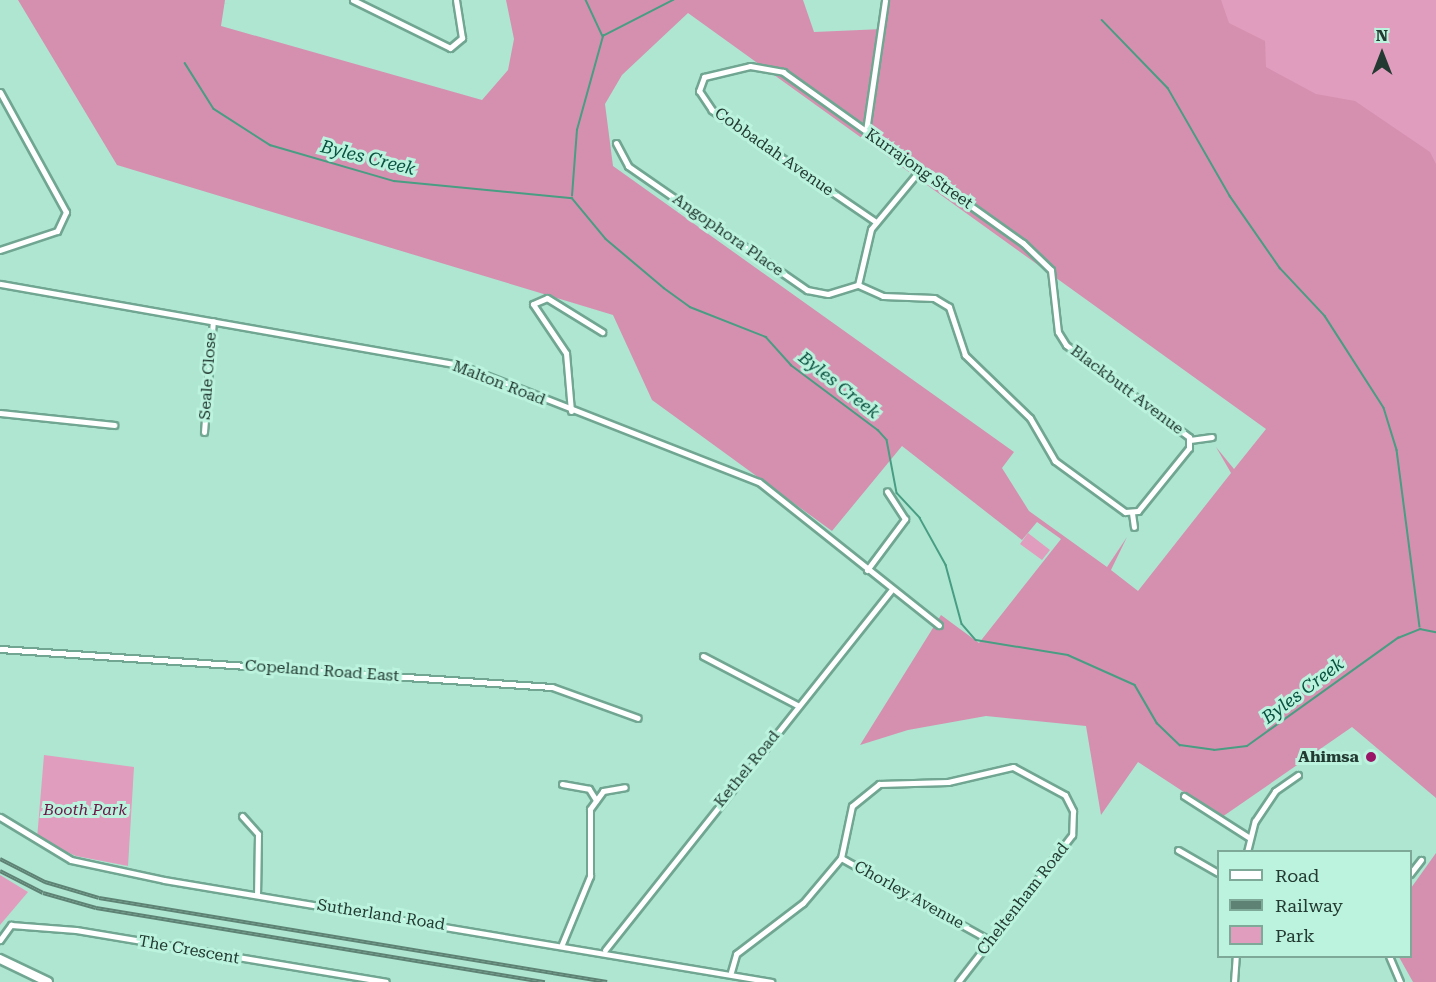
<!DOCTYPE html>
<style>
body{margin:0}
#map{position:relative;width:1436px;height:982px;overflow:hidden;background:#aee6d1;font-family:"Roboto Serif",serif}
div>[style]{position:absolute}
.green>*{inset:0;background:#e19dbd}
.forest>*{inset:0;background:#d590b0}
.stream>*{height:1.5px;margin:-0.75px;padding:0 0.75px;transform-origin:0.75px;border-radius:0.75px;background:#489d82}
.roads{filter:drop-shadow(2px 0 #70a692) drop-shadow(-2px 0 #70a692) drop-shadow(0 2px #70a692) drop-shadow(0 -2px #70a692)}
.minor>*{height:5px;margin:-2.5px;padding:0 2.5px;transform-origin:2.5px;border-radius:2.5px;background:#fff}
.primary>*{height:8px;margin:-4px;padding:0 4px;transform-origin:4px;border-radius:4px;background:#fff}
.rail>*{height:4px;margin-top:-2px;transform-origin:0;background:repeating-linear-gradient(90deg,#bbf3de 0 4.5px,#5e8375 0 9px);box-sizing:border-box;border-block:2px solid #5e8375}
.dots>*{width:16px;height:16px;translate:-50% -50%;box-sizing:border-box;border:3px solid #bbf3de;border-radius:50%}
span{translate:-50% -50%;white-space:nowrap;text-align:center;line-height:1.15;-webkit-text-stroke:6px #bbf3de;paint-order:stroke}
.street-label{font-size:16px;color:#233a32}
.poi-label{font-size:16px;color:#233a32;font-weight:700}
.right{translate:-100% -50%;text-align:right}
.park-label{font-size:16px;color:#691846;font-style:italic}
.water-label{font-size:18px;color:#09523f;font-style:italic}
.legend{position:absolute;left:1217px;top:850px;width:195px;height:108px;box-sizing:border-box;background:#bbf3de;border:2px solid #7ea999;margin:0;padding:8px 10px;list-style:none;font-size:18px;color:#233a32}
.legend li{display:flex;align-items:center;gap:12px;height:30px}
.legend b{width:30px;border:2px solid #7ea999}
.north{position:absolute;left:1352px;top:24px;width:60px;height:60px;-webkit-text-stroke:4px #bbf3de;paint-order:stroke;rotate:0deg;font-size:16px;font-weight:700;line-height:24px;text-align:center;color:#233a32}
.north::after{content:'';display:block;margin:auto;width:21px;height:27px;background:#233a32;clip-path:polygon(50% 0,100% 100%,50% 72%,0 100%)}
</style>
<div id="map">
<div class="green">
<div style="clip-path:polygon(1175px 0,1436px 0,1436px 234px)"></div>
<div style="clip-path:polygon(1028px 533px,1050px 550px,1042px 560px,1020px 544px)"></div>
<div style="clip-path:polygon(44px 755px,134px 767px,128px 866px,76px 856px,37px 839px)"></div>
<div style="clip-path:polygon(0 875px,28px 892px,0 925px)"></div>
</div>
<div class="forest">
<div style="clip-path:polygon(evenodd,18px 0,225px 0,221px 26px,482px 100px,508px 70px,514px 39px,506px 0,803px 0,814px 32px,883px 29px,889px 0,1221px 0,1229px 23px,1265px 41px,1266px 67px,1316px 94px,1355px 101px,1430px 152px,1436px 164px,1436px 798px,1352px 727px,1222px 817px,1138px 762px,1101px 815px,1086px 726px,986px 716px,908px 730px,860px 745px,941px 615px,979px 643px,1061px 539px,1037px 522px,1022px 540px,902px 446px,832px 531px,652px 400px,613px 315px,117px 165px,18px 0,688px 13px,1266px 429px,1234px 469px,1216px 447px,1231px 473px,1138px 591px,1111px 570px,1127px 537px,1107px 567px,1029px 511px,1002px 468px,1014px 452px,613px 166px,605px 104px,622px 75px,688px 13px)"></div>
<div style="clip-path:polygon(1436px 853px,1436px 982px,1413px 982px,1399px 957px,1410px 956px,1411px 888px)"></div>
</div>
<div class="stream">
<div style="left:586px;top:0;width:40px;rotate:65deg"></div>
<div style="left:1102px;top:20px;width:95px;rotate:45.9deg"></div>
<div style="left:1168px;top:88px;width:125px;rotate:60.1deg"></div>
<div style="left:1230px;top:196px;width:88px;rotate:55.2deg"></div>
<div style="left:1280px;top:268px;width:66px;rotate:46.8deg"></div>
<div style="left:1325px;top:316px;width:109px;rotate:57.3deg"></div>
<div style="left:1384px;top:408px;width:44px;rotate:72.8deg"></div>
<div style="left:1397px;top:450px;width:178px;rotate:82.6deg"></div>
<div style="left:185px;top:63px;width:54px;rotate:57.8deg"></div>
<div style="left:214px;top:109px;width:67px;rotate:32.7deg"></div>
<div style="left:270px;top:145px;width:129px;rotate:16.2deg"></div>
<div style="left:394px;top:181px;width:179px;rotate:5.5deg"></div>
<div style="left:572px;top:198px;width:53px;rotate:50.3deg"></div>
<div style="left:606px;top:239px;width:76px;rotate:40.2deg"></div>
<div style="left:664px;top:288px;width:32px;rotate:36deg"></div>
<div style="left:690px;top:307px;width:82px;rotate:21.5deg"></div>
<div style="left:766px;top:337px;width:38px;rotate:48deg"></div>
<div style="left:791px;top:365px;width:109px;rotate:36.8deg"></div>
<div style="left:878px;top:430px;width:13px;rotate:48deg"></div>
<div style="left:887px;top:440px;width:54px;rotate:79.3deg"></div>
<div style="left:897px;top:493px;width:34px;rotate:47deg"></div>
<div style="left:920px;top:518px;width:54px;rotate:61deg"></div>
<div style="left:946px;top:565px;width:61px;rotate:74.8deg"></div>
<div style="left:962px;top:624px;width:21px;rotate:49deg"></div>
<div style="left:976px;top:640px;width:93px;rotate:9.3deg"></div>
<div style="left:1068px;top:655px;width:73px;rotate:24.1deg"></div>
<div style="left:1135px;top:685px;width:44px;rotate:59.9deg"></div>
<div style="left:1157px;top:723px;width:32px;rotate:44deg"></div>
<div style="left:1180px;top:745px;width:34px;rotate:8deg"></div>
<div style="left:1214px;top:750px;width:33px;rotate:-7deg"></div>
<div style="left:1247px;top:746px;width:186px;rotate:-35.6deg"></div>
<div style="left:1398px;top:638px;width:24px;rotate:-22deg"></div>
<div style="left:1420px;top:629px;width:16px;rotate:11deg"></div>
<div style="left:572px;top:196px;width:66px;rotate:-85.7deg"></div>
<div style="left:577px;top:130px;width:98px;rotate:-74.5deg"></div>
<div style="left:603px;top:36px;width:79px;rotate:-27.2deg"></div>
</div>
<div class="roads">
<div class="minor">
<div style="left:353px;top:0;width:108px;rotate:26.3deg"></div>
<div style="left:450px;top:48px;width:16px;rotate:-40deg"></div>
<div style="left:462px;top:38px;width:38px;rotate:-99deg"></div>
<div style="left:0;top:92px;width:137px;rotate:61.2deg"></div>
<div style="left:66px;top:212px;width:21px;rotate:115deg"></div>
<div style="left:57px;top:231px;width:60px;rotate:161.6deg"></div>
<div style="left:866px;top:131px;width:132px;rotate:-81.7deg"></div>
<div style="left:616px;top:143px;width:26px;rotate:62deg"></div>
<div style="left:628px;top:166px;width:218px;rotate:34.7deg"></div>
<div style="left:807px;top:290px;width:21px;rotate:11deg"></div>
<div style="left:828px;top:294px;width:31px;rotate:-17deg"></div>
<div style="left:876px;top:222px;width:199px;rotate:-145.7deg"></div>
<div style="left:712px;top:110px;width:23px;rotate:-124deg"></div>
<div style="left:699px;top:91px;width:15px;rotate:-70deg"></div>
<div style="left:704px;top:77px;width:47px;rotate:-13.4deg"></div>
<div style="left:750px;top:66px;width:34px;rotate:10deg"></div>
<div style="left:783px;top:72px;width:295px;rotate:35.5deg"></div>
<div style="left:1023px;top:243px;width:39px;rotate:44deg"></div>
<div style="left:1051px;top:270px;width:62px;rotate:83.6deg"></div>
<div style="left:1058px;top:332px;width:15px;rotate:58deg"></div>
<div style="left:1066px;top:345px;width:154px;rotate:36.8deg"></div>
<div style="left:1189px;top:437px;width:11px;rotate:90deg"></div>
<div style="left:1189px;top:448px;width:81px;rotate:129deg"></div>
<div style="left:1138px;top:511px;width:13px;rotate:176deg"></div>
<div style="left:1125px;top:512px;width:87px;rotate:-143.9deg"></div>
<div style="left:1055px;top:461px;width:50px;rotate:-120.2deg"></div>
<div style="left:1030px;top:418px;width:91px;rotate:-135.9deg"></div>
<div style="left:965px;top:355px;width:51px;rotate:-108.4deg"></div>
<div style="left:949px;top:307px;width:17px;rotate:-149deg"></div>
<div style="left:934px;top:298px;width:51px;rotate:-177.8deg"></div>
<div style="left:883px;top:296px;width:27px;rotate:-156deg"></div>
<div style="left:858px;top:285px;width:57px;rotate:-76.9deg"></div>
<div style="left:871px;top:229px;width:77px;rotate:-50.3deg"></div>
<div style="left:0;top:284px;width:467px;rotate:10deg"></div>
<div style="left:460px;top:365px;width:321px;rotate:21.4deg"></div>
<div style="left:759px;top:482px;width:230px;rotate:38.5deg"></div>
<div style="left:571px;top:411px;width:58px;rotate:-94.9deg"></div>
<div style="left:566px;top:353px;width:59px;rotate:-124deg"></div>
<div style="left:533px;top:304px;width:15px;rotate:-23deg"></div>
<div style="left:547px;top:298px;width:65px;rotate:31.7deg"></div>
<div style="left:0;top:413px;width:115px;rotate:6deg"></div>
<div style="left:204px;top:432px;width:111px;rotate:-85.4deg"></div>
<div style="left:1190px;top:440px;width:22px;rotate:-8deg"></div>
<div style="left:1132px;top:513px;width:14px;rotate:82deg"></div>
<div style="left:867px;top:570px;width:64px;rotate:-53.3deg"></div>
<div style="left:905px;top:519px;width:33px;rotate:-123deg"></div>
<div style="left:0;top:649px;width:553px;rotate:3.94deg"></div>
<div style="left:552px;top:687px;width:91px;rotate:19.8deg"></div>
<div style="left:703px;top:656px;width:106px;rotate:27.5deg"></div>
<div style="left:562px;top:784px;width:27px;rotate:10deg"></div>
<div style="left:589px;top:789px;width:13px;rotate:58deg"></div>
<div style="left:1184px;top:796px;width:76px;rotate:32.6deg"></div>
<div style="left:242px;top:816px;width:24px;rotate:48deg"></div>
<div style="left:258px;top:834px;width:61px;rotate:90.9deg"></div>
<div style="left:0;top:817px;width:83px;rotate:31.2deg"></div>
<div style="left:71px;top:860px;width:95px;rotate:12.1deg"></div>
<div style="left:164px;top:880px;width:616px;rotate:9.52deg"></div>
<div style="left:1178px;top:850px;width:46px;rotate:29.9deg"></div>
<div style="left:1247px;top:852px;width:32px;rotate:-76deg"></div>
<div style="left:1255px;top:821px;width:36px;rotate:-56deg"></div>
<div style="left:1275px;top:791px;width:28px;rotate:-35deg"></div>
<div style="left:841px;top:858px;width:53px;rotate:-78.1deg"></div>
<div style="left:852px;top:806px;width:35px;rotate:-39deg"></div>
<div style="left:879px;top:784px;width:69px;rotate:-1.7deg"></div>
<div style="left:948px;top:782px;width:67px;rotate:-13deg"></div>
<div style="left:1013px;top:767px;width:59px;rotate:28.3deg"></div>
<div style="left:1065px;top:795px;width:18px;rotate:63deg"></div>
<div style="left:1073px;top:811px;width:24px;rotate:92deg"></div>
<div style="left:1072px;top:835px;width:186px;rotate:127.8deg"></div>
<div style="left:1410px;top:874px;width:18px;rotate:-52deg"></div>
<div style="left:0;top:940px;width:19px;rotate:-54deg"></div>
<div style="left:11px;top:925px;width:65px;rotate:4.4deg"></div>
<div style="left:76px;top:930px;width:314px;rotate:9.5deg"></div>
<div style="left:562px;top:944px;width:74px;rotate:-67.6deg"></div>
<div style="left:590px;top:876px;width:67px;rotate:-90deg"></div>
<div style="left:590px;top:809px;width:22px;rotate:-54deg"></div>
<div style="left:603px;top:791px;width:22px;rotate:-10deg"></div>
<div style="left:605px;top:950px;width:460px;rotate:-51.5deg"></div>
<div style="left:1389px;top:956px;width:28px;rotate:67deg"></div>
<div style="left:731px;top:972px;width:19px;rotate:-74deg"></div>
<div style="left:736px;top:954px;width:84px;rotate:-37.3deg"></div>
<div style="left:803px;top:903px;width:59px;rotate:-49.8deg"></div>
<div style="left:841px;top:858px;width:171px;rotate:29deg"></div>
<div style="left:1234px;top:982px;width:26px;rotate:-86deg"></div>
</div>
<div class="primary">
<div style="left:0;top:959px;width:53px;rotate:25.6deg"></div>
</div>
</div>
<div class="rail">
<div style="left:0;top:859px;width:51px;rotate:27.1deg"></div>
<div style="left:45px;top:882px;width:56px;rotate:16.5deg"></div>
<div style="left:99px;top:898px;width:515px;rotate:9.39deg"></div>
<div style="left:0;top:871px;width:48px;rotate:27.1deg"></div>
<div style="left:43px;top:893px;width:55px;rotate:15.8deg"></div>
<div style="left:96px;top:908px;width:455px;rotate:9.4deg"></div>
</div>
<div class="dots">
<div style="left:1371px;top:757px;background:#9b1567"></div>
</div>
<div class="street-label">
<span style="left:774px;top:152px;rotate:35deg">Cobbadah Avenue</span>
<span style="left:919px;top:169px;rotate:35deg">Kurrajong Street</span>
<span style="left:728px;top:235px;rotate:35deg">Angophora Place</span>
<span style="left:208px;top:376px;rotate:-86deg">Seale Close</span>
<span style="left:499px;top:383px;rotate:21deg">Malton Road</span>
<span style="left:1127px;top:390px;rotate:37deg">Blackbutt Avenue</span>
<span style="left:322px;top:671px;rotate:4deg">Copeland Road East</span>
<span style="left:747px;top:769px;rotate:-51deg">Kethel Road</span>
<span style="left:909px;top:895px;rotate:29deg">Chorley Avenue</span>
<span style="left:1023px;top:899px;rotate:-52deg">Cheltenham Road</span>
<span style="left:381px;top:915px;rotate:9deg">Sutherland Road</span>
<span style="left:189px;top:950px;rotate:10deg">The Crescent</span>
</div>
<div class="poi-label">
<span class="right" style="left:1359px;top:757px">Ahimsa</span>
</div>
<div class="park-label">
<span style="left:85px;top:810px">Booth Park</span>
</div>
<div class="water-label">
<span style="left:368px;top:158px;rotate:14deg">Byles Creek</span>
<span style="left:839px;top:385px;rotate:38deg">Byles Creek</span>
<span style="left:1303px;top:691px;rotate:-37deg">Byles Creek</span>
</div>
<ul class="legend">
<li><b style="height:8px;background:#fff"></b>Road</li>
<li><b style="height:8px;background:#5e8375"></b>Railway</li>
<li><b style="height:16px;background:#e19dbd"></b>Park</li>
</ul>
<div class="north">N</div>
</div>
